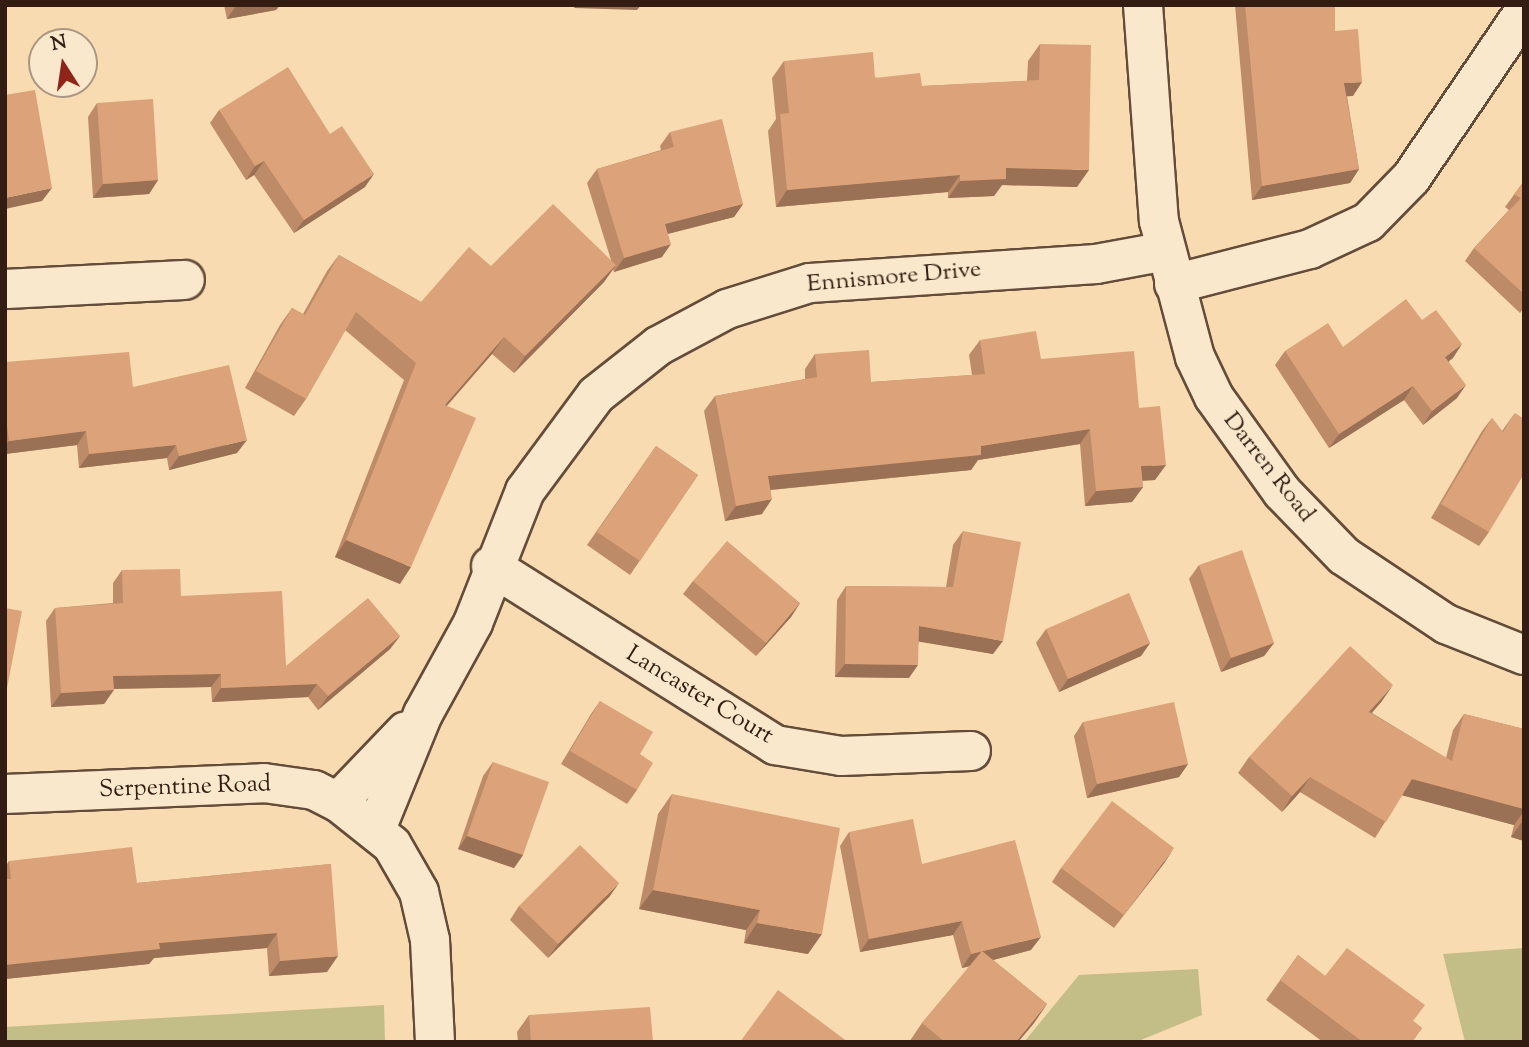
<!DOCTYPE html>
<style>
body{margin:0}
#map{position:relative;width:1529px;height:1047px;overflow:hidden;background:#f8dbb0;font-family:"Sorts Mill Goudy",serif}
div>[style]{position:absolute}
.green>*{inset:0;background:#c3be87}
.roads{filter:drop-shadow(2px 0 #644c3a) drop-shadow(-2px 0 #644c3a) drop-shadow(0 2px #644c3a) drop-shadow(0 -2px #644c3a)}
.minor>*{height:38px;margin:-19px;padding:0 19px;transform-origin:19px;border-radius:19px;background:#fae8cc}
.wall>*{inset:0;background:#bd8b68}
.shaded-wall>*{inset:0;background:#9a7155}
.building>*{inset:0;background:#dca279}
span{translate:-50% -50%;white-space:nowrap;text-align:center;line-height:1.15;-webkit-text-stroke:6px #fae8cc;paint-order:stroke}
.street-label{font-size:24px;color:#331c12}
.frame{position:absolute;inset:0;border:7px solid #331c12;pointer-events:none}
.north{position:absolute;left:28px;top:28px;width:70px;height:70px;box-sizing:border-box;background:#fae8cc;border:2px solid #aa9682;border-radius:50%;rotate:348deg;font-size:19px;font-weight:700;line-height:28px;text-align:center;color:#331c12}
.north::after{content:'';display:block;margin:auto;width:24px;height:32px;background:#8f2418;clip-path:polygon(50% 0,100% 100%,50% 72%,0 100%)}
</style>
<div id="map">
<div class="green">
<div style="clip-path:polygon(1524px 948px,1524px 1042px,1465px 1042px,1443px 954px)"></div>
<div style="clip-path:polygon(1198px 969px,1202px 1015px,1136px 1042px,1024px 1042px,1079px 975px)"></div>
<div style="clip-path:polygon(384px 1005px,385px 1042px,5px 1042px,5px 1027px)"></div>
</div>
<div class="roads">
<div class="minor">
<div style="left:1143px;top:5px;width:217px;rotate:85.8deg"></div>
<div style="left:1159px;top:221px;width:141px;rotate:75.2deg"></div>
<div style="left:1195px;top:357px;width:44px;rotate:64.6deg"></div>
<div style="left:1214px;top:397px;width:117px;rotate:54.4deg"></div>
<div style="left:1282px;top:492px;width:89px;rotate:45.9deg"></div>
<div style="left:1344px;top:556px;width:123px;rotate:33.7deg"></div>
<div style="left:1446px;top:624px;width:84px;rotate:21.7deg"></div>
<div style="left:1174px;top:284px;width:140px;rotate:-14.4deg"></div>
<div style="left:1310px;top:249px;width:64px;rotate:-25deg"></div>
<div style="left:1368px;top:222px;width:62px;rotate:-45.7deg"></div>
<div style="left:1411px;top:178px;width:201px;rotate:-55.8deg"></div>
<div style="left:5px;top:289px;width:180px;rotate:-2.9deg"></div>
<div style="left:491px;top:566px;width:336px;rotate:32.2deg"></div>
<div style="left:775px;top:745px;width:67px;rotate:9.5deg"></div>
<div style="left:841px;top:756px;width:130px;rotate:-2.2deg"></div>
<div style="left:5px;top:794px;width:259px;rotate:-2.4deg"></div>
<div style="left:264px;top:783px;width:50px;rotate:8deg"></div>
<div style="left:314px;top:790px;width:27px;rotate:27deg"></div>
<div style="left:338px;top:802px;width:69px;rotate:38.5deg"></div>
<div style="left:392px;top:845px;width:54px;rotate:60.1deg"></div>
<div style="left:419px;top:892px;width:49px;rotate:77.1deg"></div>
<div style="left:430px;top:940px;width:102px;rotate:87.2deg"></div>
<div style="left:338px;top:802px;width:98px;rotate:-46.2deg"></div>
<div style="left:376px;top:829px;width:124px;rotate:-67.8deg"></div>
<div style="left:423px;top:714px;width:104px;rotate:-61.2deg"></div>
<div style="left:473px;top:623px;width:142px;rotate:-68.5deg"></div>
<div style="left:525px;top:491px;width:119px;rotate:-53.5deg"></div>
<div style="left:596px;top:395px;width:79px;rotate:-38.3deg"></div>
<div style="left:658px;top:346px;width:78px;rotate:-28.2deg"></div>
<div style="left:727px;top:309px;width:87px;rotate:-17.4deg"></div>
<div style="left:810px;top:283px;width:287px;rotate:-3.8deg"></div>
<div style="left:1096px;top:264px;width:71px;rotate:-10.5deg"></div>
</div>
</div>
<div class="wall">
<div style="clip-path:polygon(224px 5px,280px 5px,276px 10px,227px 19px)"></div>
<div style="clip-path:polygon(1235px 5px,1335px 5px,1335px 31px,1353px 96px,1347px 96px,1359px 169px,1350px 183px,1252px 200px)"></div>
<div style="clip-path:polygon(1040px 44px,1077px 187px,1002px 185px,994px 196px,948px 198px,948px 192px,776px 207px,768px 131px,776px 119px,772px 78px,784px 61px,922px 86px,1027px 81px,1028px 61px)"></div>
<div style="clip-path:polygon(97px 103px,158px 180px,149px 194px,93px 198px,88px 117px)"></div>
<div style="clip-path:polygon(219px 110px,330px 134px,365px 187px,294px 233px,254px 175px,246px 180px,210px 123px)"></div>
<div style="clip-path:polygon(670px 132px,743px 204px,734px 217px,668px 234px,662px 257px,614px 272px,613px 269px,604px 282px,514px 373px,492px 354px,447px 406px,400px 584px,335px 557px,404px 380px,345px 330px,306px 399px,294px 416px,245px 388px,280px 325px,292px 308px,303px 314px,327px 271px,339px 255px,421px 302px,491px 266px,611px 260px,587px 183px,597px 169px,661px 150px,660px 146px)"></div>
<div style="clip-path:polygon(1524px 181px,1524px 308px,1520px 313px,1465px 261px,1474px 248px,1509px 210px,1505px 207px)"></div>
<div style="clip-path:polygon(980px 340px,1041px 359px,1139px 408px,1155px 480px,1142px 481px,1143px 487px,1132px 502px,1085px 506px,1080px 444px,978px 460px,971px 470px,771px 490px,762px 514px,725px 521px,704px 411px,715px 396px,805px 379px,805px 369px,815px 354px,871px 382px,972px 375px,969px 355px)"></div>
<div style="clip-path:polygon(1343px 347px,1453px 358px,1449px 361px,1457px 398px,1423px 425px,1404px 400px,1329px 448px,1275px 365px,1285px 351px)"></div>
<div style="clip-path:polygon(5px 362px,133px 387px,237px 453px,169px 470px,167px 458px,79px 468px,77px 445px,5px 454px)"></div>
<div style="clip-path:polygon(1515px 413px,1489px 532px,1479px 546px,1431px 518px,1482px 431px,1492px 418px,1502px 431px)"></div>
<div style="clip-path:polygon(656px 446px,698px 475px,630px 575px,587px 545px)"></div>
<div style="clip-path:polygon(963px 531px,993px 654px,919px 641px,909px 678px,835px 677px,837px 600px,846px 586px,946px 587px,953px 545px)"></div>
<div style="clip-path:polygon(1199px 565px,1274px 643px,1264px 656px,1221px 672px,1189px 579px)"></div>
<div style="clip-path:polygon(122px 570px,181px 596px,286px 666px,400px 636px,390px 649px,318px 710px,308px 697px,212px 702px,211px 687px,114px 689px,104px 704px,51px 707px,46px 621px,55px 608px,113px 603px,113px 583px)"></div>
<div style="clip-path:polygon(693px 581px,800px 603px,791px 617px,756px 656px,683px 594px)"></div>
<div style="clip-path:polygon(1046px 629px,1150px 643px,1141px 656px,1059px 692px,1036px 643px)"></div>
<div style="clip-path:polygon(600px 701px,640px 754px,637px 790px,627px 804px,561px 764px,591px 714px)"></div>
<div style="clip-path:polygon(1382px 701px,1372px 713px,1446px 758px,1453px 730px,1464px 714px,1524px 729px,1524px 841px,1511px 837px,1514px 825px,1402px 795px,1375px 838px,1300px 792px,1282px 812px,1238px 773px,1249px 757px)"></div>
<div style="clip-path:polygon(1083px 722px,1188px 764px,1179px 777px,1087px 798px,1074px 736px)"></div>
<div style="clip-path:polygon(493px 762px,523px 855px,514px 868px,458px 849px,483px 776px)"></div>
<div style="clip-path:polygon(672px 794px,808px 954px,744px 943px,746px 930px,639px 909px,658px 814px)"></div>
<div style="clip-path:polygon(849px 832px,922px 864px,1031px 950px,993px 960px,1047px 1004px,1034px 1023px,1018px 1042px,909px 1042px,922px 1023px,970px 966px,962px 968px,953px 935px,860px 952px,840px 846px)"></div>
<div style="clip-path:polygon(9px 861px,137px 883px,331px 864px,327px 972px,269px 976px,267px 948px,154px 958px,149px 964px,5px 979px,5px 867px)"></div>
<div style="clip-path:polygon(1165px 862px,1114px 928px,1052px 882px,1061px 868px)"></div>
<div style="clip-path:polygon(610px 896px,548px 958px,510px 920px,519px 906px)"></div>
<div style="clip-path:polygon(1298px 955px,1325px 976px,1413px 1021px,1422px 1028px,1412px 1042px,1323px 1042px,1266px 1000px)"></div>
<div style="clip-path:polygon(529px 1015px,653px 1042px,518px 1042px,517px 1032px)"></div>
</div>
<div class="shaded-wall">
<div style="clip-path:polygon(280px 5px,276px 10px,227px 19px,236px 6px)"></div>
<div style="clip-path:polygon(576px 5px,641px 5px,637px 10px,574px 8px)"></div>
<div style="clip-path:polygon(1362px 82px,1353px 96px,1335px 97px,1344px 83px)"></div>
<div style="clip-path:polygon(264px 161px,254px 175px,246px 180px,255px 166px)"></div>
<div style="clip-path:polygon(1006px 168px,1089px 170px,1077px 187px,1002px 185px,994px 196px,948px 198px,960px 181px)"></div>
<div style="clip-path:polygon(1359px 169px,1350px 183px,1252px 200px,1262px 186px)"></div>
<div style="clip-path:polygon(374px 174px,365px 187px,294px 233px,304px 220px)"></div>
<div style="clip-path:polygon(960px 175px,948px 192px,776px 207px,787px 190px)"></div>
<div style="clip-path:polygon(158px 180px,149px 194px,93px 198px,103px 184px)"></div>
<div style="clip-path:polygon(52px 188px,42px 201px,5px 209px,5px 198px)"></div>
<div style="clip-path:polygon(743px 204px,734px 217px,655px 237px,665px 224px)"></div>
<div style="clip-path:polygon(671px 244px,662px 257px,614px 272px,624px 258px)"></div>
<div style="clip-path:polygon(616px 265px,604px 282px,514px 373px,525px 356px)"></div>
<div style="clip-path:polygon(504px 337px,492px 354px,433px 421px,445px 405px)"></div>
<div style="clip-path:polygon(1462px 344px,1453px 358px,1436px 371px,1445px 357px)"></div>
<div style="clip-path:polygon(1466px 385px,1457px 398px,1423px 425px,1432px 411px)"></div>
<div style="clip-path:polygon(1413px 386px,1404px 400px,1329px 448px,1339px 434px)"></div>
<div style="clip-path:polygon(1090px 429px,1080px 444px,978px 460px,971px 470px,758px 491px,768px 476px,981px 446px)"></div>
<div style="clip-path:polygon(86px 431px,77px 445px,5px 454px,5px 446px,9px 441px)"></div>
<div style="clip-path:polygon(247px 440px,237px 453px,169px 470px,179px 456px)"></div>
<div style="clip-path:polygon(176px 445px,167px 458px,79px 468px,89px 454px)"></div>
<div style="clip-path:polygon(1166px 465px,1155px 480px,1131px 481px,1141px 466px)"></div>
<div style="clip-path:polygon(1143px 487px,1132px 502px,1085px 506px,1096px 491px)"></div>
<div style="clip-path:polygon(772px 499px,762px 514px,725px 521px,736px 506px)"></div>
<div style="clip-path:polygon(346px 540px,411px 567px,400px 584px,335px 557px)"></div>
<div style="clip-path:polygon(800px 603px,791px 617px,756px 656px,766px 643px)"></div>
<div style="clip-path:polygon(919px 626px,1003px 641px,993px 654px,909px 640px)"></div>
<div style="clip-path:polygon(400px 636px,390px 649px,318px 710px,328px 696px)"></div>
<div style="clip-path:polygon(1150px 643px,1141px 656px,1059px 692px,1068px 679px)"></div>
<div style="clip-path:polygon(1274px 643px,1264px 656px,1221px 672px,1231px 658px)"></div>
<div style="clip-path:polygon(845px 664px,918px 665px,909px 678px,835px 677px)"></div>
<div style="clip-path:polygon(221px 674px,211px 687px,103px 689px,113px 676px)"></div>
<div style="clip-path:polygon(317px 684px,308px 697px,212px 702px,221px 688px)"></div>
<div style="clip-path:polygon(1393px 685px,1382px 701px,1359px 727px,1369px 712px)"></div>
<div style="clip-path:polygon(114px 690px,104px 704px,51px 707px,61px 693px)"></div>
<div style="clip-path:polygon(1188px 764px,1179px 777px,1087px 798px,1097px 784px)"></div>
<div style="clip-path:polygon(1310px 777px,1300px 792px,1282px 812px,1292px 796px)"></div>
<div style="clip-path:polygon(1412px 779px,1524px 809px,1524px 811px,1514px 825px,1401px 795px)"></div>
<div style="clip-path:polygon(1522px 822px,1524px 822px,1524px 841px,1511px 837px)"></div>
<div style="clip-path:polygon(467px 836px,523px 855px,514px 868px,458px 849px)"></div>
<div style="clip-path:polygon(1174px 848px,1165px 862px,1114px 928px,1124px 915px)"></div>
<div style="clip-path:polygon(619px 883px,610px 896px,548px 958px,558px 944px)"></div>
<div style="clip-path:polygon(653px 890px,760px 910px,746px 930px,639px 909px)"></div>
<div style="clip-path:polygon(962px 921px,953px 935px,860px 952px,869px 939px)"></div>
<div style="clip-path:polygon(757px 923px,822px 934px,808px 954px,744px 943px)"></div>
<div style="clip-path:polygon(277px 933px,267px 948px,154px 958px,149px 964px,5px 979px,5px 965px,159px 943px)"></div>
<div style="clip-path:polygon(1041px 937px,1031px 950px,962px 968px,971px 954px)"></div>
<div style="clip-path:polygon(338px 956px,327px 972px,269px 976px,280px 961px)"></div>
<div style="clip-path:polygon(1047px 1004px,1034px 1023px,1018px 1042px,1016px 1042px)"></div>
</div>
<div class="building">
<div style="clip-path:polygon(1245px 5px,1335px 5px,1335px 31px,1358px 29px,1362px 82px,1344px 83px,1359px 169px,1262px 186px)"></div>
<div style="clip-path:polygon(1040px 44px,1091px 45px,1089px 170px,1006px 168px,1006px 179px,960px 181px,960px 175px,787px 190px,780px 114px,789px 113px,784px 61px,873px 52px,875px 78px,920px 73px,922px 86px,1039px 80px)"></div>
<div style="clip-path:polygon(288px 67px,330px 134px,342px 126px,374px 174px,304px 220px,264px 161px,255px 166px,219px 110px)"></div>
<div style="clip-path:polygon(35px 90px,52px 188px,5px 198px,5px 95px)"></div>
<div style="clip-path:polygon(153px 99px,158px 180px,103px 184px,97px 103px)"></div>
<div style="clip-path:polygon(722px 119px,743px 204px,665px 224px,671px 244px,624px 258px,597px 169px,674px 147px,670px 132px)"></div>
<div style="clip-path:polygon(1524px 181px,1524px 294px,1474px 248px,1521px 198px,1514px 194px)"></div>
<div style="clip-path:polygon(553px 204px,616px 265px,525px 356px,504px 337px,445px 405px,476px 418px,411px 567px,346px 540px,416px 363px,356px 312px,306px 399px,256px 371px,292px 308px,305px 315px,339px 255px,421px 302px,469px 247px,491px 266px)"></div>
<div style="clip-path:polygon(1406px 299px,1422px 320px,1436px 310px,1462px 344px,1445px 357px,1466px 385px,1432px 411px,1413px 386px,1339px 434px,1285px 351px,1328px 323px,1343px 347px)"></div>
<div style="clip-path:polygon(1036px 331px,1041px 359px,1134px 351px,1139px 408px,1160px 406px,1166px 465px,1141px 466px,1143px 487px,1096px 491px,1090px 429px,981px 446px,981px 455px,768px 476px,772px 499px,736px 506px,715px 396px,817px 377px,815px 354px,869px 350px,871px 382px,985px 374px,980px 340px)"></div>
<div style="clip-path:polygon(129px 352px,133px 387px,229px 365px,247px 440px,179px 456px,176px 445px,89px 454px,86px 431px,9px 441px,5px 411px,5px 362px)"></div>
<div style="clip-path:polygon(1515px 413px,1524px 419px,1524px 474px,1489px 532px,1441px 504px,1492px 418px,1503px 432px)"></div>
<div style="clip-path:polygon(656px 446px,698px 475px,640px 561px,597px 532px)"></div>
<div style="clip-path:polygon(963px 531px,1021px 542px,1003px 641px,919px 626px,918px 665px,845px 664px,846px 586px,953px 587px)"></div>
<div style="clip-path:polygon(727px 541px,800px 603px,766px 643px,693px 581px)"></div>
<div style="clip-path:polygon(1242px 550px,1274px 643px,1231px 658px,1199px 565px)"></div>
<div style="clip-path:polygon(180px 569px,181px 596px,282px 591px,286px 666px,368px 598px,400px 636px,328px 696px,317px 684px,221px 688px,221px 674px,113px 676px,114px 690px,61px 693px,55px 608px,123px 603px,122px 570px)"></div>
<div style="clip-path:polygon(1129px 593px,1150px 643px,1068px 679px,1046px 629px)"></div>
<div style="clip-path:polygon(5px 608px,22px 611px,7px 688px,5px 688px)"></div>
<div style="clip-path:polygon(1350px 646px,1393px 685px,1369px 712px,1452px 761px,1464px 714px,1524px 729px,1524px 809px,1412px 779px,1386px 822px,1310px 777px,1292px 796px,1249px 757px)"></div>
<div style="clip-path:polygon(600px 701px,653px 732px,640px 754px,653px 763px,637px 790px,570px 751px)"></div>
<div style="clip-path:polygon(1174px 702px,1188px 764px,1097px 784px,1083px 722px)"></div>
<div style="clip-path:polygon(493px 762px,549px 782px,523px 855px,467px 836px)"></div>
<div style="clip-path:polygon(672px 794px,840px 828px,822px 934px,757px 923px,760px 910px,653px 890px)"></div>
<div style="clip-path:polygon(1112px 801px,1174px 848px,1124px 915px,1061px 868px)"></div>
<div style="clip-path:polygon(913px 819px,922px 864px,1015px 840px,1041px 937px,971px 954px,962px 921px,869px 939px,849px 832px)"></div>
<div style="clip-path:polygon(580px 845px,619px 883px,558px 944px,519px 906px)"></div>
<div style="clip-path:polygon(132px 847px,137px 883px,331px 864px,338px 956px,280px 961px,277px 933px,159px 943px,160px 949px,5px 965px,5px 879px,11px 879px,9px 861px)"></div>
<div style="clip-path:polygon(1347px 948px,1425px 1005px,1413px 1021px,1422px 1028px,1412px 1042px,1363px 1042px,1280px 980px,1298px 955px,1325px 976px)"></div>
<div style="clip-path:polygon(982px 951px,1047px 1004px,1016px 1042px,945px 1042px,922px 1023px)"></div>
<div style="clip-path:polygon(778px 990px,848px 1042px,740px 1042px)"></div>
<div style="clip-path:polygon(650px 1007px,653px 1042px,531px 1042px,529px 1015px)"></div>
</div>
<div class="street-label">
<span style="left:894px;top:278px;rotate:-5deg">Ennismore Drive</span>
<span style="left:1268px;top:468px;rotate:52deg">Darren Road</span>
<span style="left:699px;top:696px;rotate:31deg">Lancaster Court</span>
<span style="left:185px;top:788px;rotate:-2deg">Serpentine Road</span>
</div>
<div class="frame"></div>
<div class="north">N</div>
</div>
